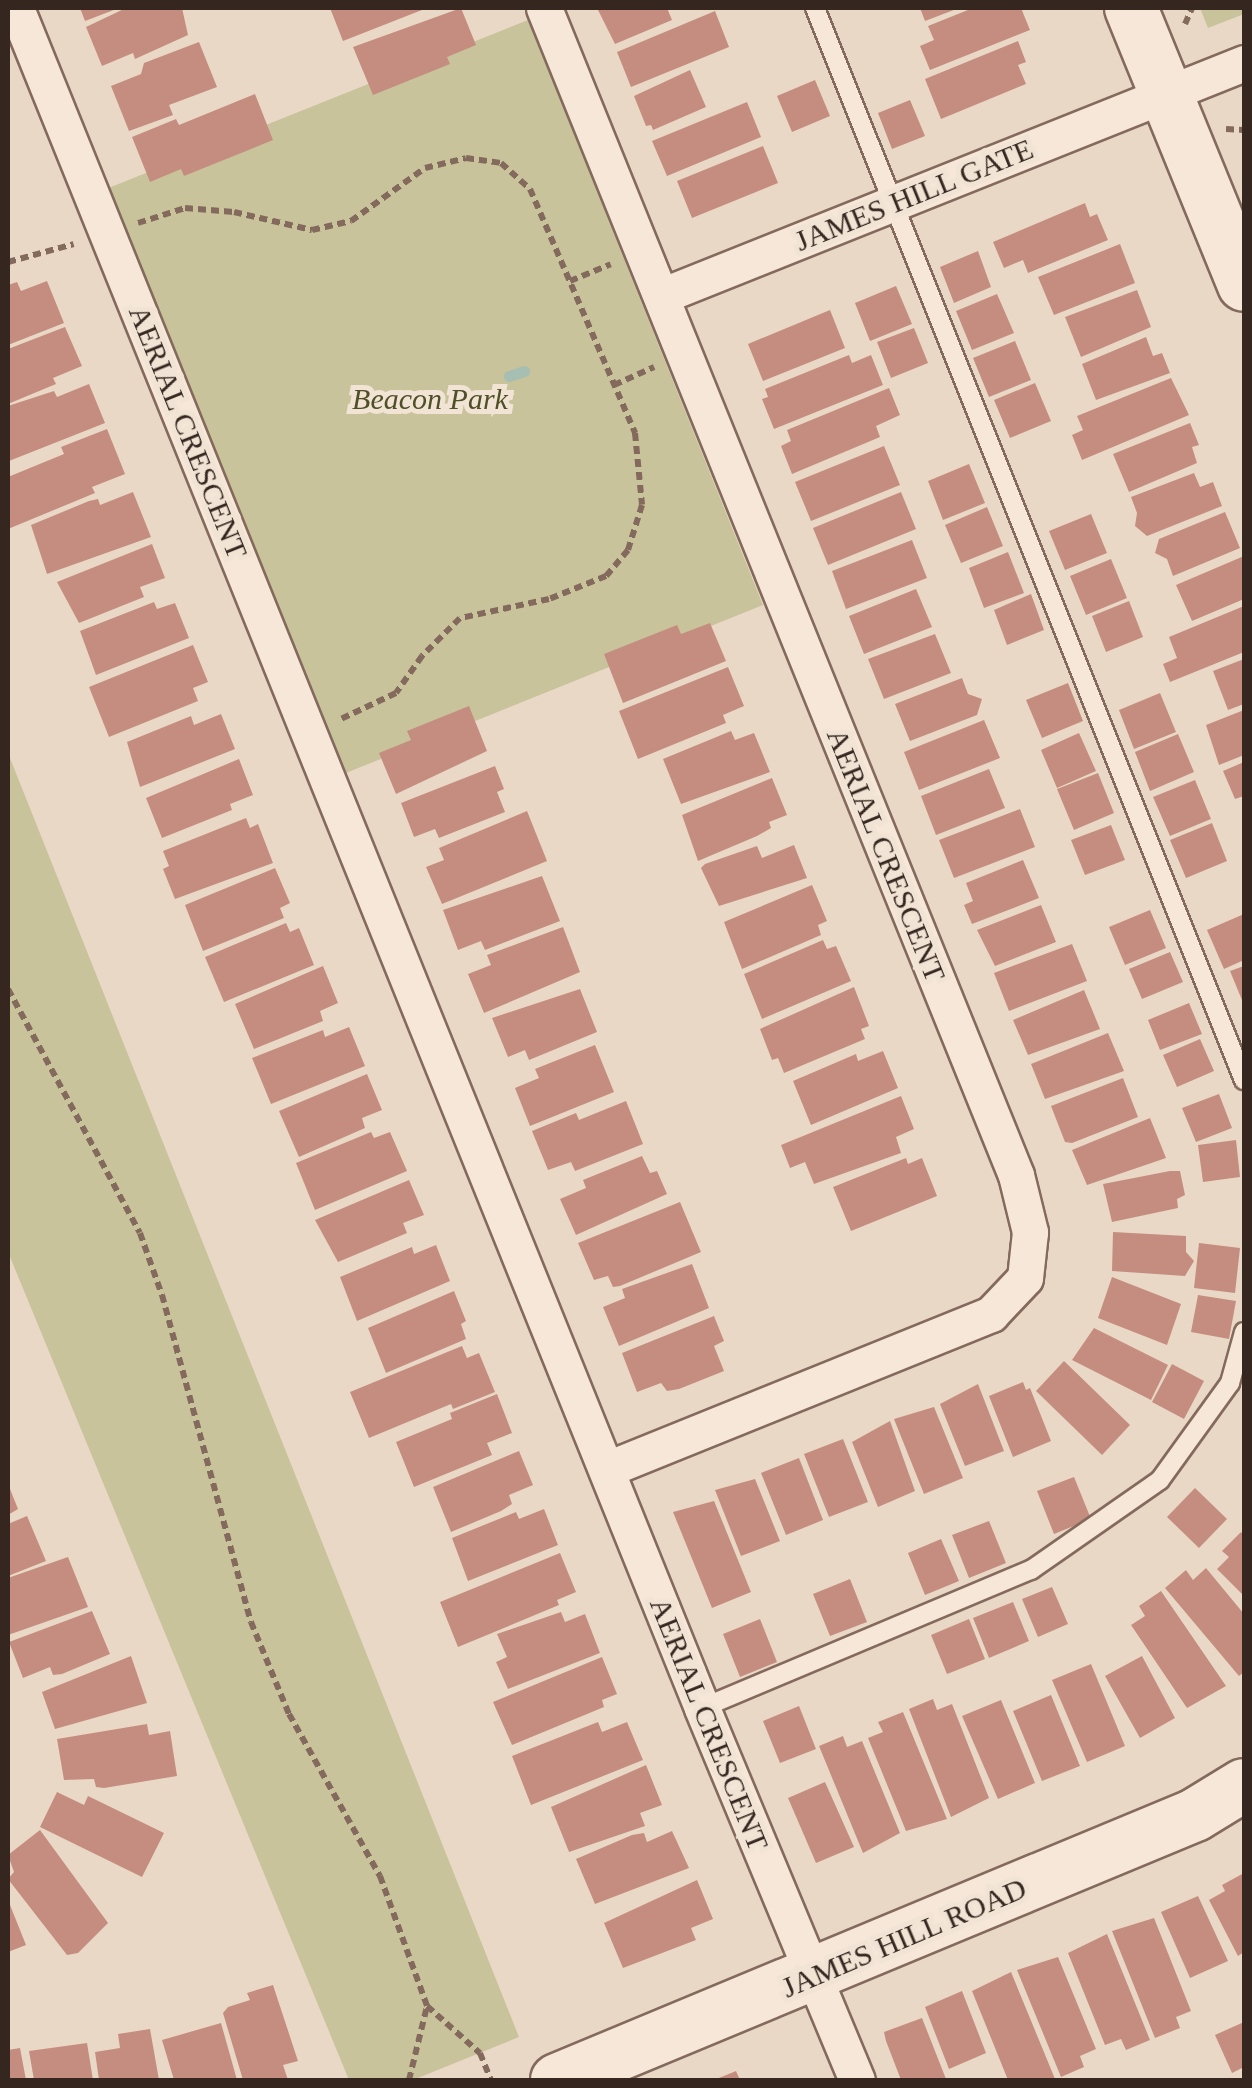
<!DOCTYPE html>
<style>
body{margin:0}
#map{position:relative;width:1252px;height:2088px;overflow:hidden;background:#ead8c6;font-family:"Times New Roman",serif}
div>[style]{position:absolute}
.green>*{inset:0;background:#c8c39b}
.stream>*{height:11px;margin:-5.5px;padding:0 5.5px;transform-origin:5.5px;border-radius:5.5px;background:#a7beb2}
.building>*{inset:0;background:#c58d7f}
.path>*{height:6px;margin-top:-3px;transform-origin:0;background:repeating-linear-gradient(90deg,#846a5d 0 8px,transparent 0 13px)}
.roads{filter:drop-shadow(2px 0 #846a5d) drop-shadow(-2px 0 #846a5d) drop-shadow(0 2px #846a5d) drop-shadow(0 -2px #846a5d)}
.lane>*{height:18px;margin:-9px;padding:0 9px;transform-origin:9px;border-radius:9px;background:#f6e7d8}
.street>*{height:35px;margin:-17.5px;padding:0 17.5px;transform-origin:17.5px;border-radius:17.5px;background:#f6e7d8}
.secondary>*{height:52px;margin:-26px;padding:0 26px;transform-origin:26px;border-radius:26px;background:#f6e7d8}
span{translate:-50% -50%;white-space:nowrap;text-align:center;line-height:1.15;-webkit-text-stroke:10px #f2e4d5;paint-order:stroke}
.street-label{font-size:30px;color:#362620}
.park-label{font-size:30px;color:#4f5028;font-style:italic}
.frame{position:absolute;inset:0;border:10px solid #362620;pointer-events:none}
</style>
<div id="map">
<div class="green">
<div style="clip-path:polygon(1200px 8px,1244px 8px,1244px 14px,1208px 28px)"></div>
<div style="clip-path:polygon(528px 20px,763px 605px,331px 779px,96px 193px)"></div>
<div style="clip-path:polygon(8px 753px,519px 2037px,413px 2080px,349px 2080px,8px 1252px)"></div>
</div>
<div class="stream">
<div style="left:509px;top:376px;width:16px;rotate:-18deg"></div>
</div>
<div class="building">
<div style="clip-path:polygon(80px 8px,119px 8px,85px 21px)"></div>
<div style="clip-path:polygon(126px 8px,182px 8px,188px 35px,135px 59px,133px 53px,102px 66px,86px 27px)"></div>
<div style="clip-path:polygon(330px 8px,427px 8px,343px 41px)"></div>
<div style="clip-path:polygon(461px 8px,476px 45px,447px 57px,450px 64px,373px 95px,353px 47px)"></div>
<div style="clip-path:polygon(597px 8px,667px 8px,672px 20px,615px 44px)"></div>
<div style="clip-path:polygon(920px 8px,959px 8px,925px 21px)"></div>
<div style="clip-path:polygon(973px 8px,1021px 8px,1030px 30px,930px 70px,920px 46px,934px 40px,928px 26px)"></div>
<div style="clip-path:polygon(715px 11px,729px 47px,631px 87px,617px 52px)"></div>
<div style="clip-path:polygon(1018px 41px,1026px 62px,1018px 65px,1026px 84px,941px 119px,925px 79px)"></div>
<div style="clip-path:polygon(199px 42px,217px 87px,169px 105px,173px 115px,129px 131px,111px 86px,141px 74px,144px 63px)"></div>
<div style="clip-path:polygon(690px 70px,706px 107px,653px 130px,651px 125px,646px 126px,634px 96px)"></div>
<div style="clip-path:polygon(815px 80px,830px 116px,792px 132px,777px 96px)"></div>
<div style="clip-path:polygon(255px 94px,273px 140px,184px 176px,181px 169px,150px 182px,132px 137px,176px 119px,179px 125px)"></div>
<div style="clip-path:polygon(910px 100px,925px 136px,892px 149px,878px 113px)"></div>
<div style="clip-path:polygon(747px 102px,761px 137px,667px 176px,652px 141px)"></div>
<div style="clip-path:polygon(763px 146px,778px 183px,692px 218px,677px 181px)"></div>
<div style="clip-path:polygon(1085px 203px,1090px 217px,1097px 214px,1108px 240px,1028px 273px,1023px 260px,1004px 268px,993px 242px)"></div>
<div style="clip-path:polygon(1120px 244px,1135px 283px,1054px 315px,1038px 277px)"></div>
<div style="clip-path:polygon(978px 251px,991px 287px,954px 303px,940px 267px)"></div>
<div style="clip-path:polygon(47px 281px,64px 323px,8px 345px,8px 285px,17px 282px,21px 291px)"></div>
<div style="clip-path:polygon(896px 286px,912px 324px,870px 341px,855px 303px)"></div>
<div style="clip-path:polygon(1137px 290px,1151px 327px,1081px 357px,1065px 317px)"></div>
<div style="clip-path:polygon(997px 294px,1014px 333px,972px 350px,956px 311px)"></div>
<div style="clip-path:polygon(830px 310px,845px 348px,763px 381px,748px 344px)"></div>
<div style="clip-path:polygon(65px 327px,82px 366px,53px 378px,56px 384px,8px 404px,8px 349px)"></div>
<div style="clip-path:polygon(914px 328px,928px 363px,891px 378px,877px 342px)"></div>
<div style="clip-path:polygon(1146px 337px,1153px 356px,1162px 353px,1170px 373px,1096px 400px,1082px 364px)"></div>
<div style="clip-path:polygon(1015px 341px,1031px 380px,989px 397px,973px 358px)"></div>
<div style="clip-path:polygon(849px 355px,852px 363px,871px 355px,883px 385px,774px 429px,762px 399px,768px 397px,765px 389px)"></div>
<div style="clip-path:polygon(1171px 378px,1189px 415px,1082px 460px,1072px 435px,1083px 430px,1077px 416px)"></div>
<div style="clip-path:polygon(1035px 383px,1051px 421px,1010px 438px,994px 400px)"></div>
<div style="clip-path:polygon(89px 384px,105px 423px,9px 461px,8px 406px,54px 391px,57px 397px)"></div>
<div style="clip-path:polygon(889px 388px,900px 415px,876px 426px,880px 437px,792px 474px,781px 446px,791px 441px,787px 430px)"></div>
<div style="clip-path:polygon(1190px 423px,1199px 445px,1192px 447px,1197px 463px,1129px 492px,1113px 454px)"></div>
<div style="clip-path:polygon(107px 429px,125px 474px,92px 487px,95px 493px,8px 529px,8px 477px,64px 454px,61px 447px)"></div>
<div style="clip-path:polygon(884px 446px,900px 485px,811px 521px,795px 482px)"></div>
<div style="clip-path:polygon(969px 464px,985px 503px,943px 520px,928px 481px)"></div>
<div style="clip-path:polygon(1194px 473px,1200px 487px,1213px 482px,1222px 506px,1147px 536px,1135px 526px,1137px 513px,1131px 497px)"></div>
<div style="clip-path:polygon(133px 492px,151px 537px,47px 574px,31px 525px,89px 501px,98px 499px,100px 505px)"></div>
<div style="clip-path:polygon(901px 492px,916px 529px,828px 565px,813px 528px)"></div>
<div style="clip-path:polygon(987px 507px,1003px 546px,961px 563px,945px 525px)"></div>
<div style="clip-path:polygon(1225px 512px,1240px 548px,1173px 576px,1167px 559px,1155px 553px,1159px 539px)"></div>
<div style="clip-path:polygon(1091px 514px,1107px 553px,1065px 570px,1049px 531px)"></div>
<div style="clip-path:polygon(912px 540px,927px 578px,846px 609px,832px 571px)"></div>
<div style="clip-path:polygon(152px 544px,165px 578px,140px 587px,144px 597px,79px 623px,57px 582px)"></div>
<div style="clip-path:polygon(1008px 552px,1024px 593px,984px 608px,969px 568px)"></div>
<div style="clip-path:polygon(1244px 556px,1244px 599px,1192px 621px,1176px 585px)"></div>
<div style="clip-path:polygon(1111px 559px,1127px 598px,1086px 615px,1070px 576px)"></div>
<div style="clip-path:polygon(916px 589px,932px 627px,864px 654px,849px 616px)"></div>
<div style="clip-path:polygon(1031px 594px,1044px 630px,1007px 645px,994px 610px)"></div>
<div style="clip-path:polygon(1129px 601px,1143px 637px,1106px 652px,1092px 616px)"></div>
<div style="clip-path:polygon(154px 602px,157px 609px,175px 603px,189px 638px,96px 675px,80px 631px)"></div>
<div style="clip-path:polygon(1244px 606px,1244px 652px,1170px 682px,1163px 664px,1177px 658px,1169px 637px)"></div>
<div style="clip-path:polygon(710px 623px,726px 661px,623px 703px,604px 654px,677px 625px,681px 634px)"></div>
<div style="clip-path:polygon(935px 634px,951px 673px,884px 699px,868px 659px)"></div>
<div style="clip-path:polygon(193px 645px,208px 682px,193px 688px,198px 701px,109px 737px,89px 687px)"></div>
<div style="clip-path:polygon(1244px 659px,1244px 704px,1228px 710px,1213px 671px)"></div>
<div style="clip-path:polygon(728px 667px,744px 706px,723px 715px,726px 723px,638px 759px,619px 711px)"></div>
<div style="clip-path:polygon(962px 678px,968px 694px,982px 699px,977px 715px,910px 741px,895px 704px)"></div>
<div style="clip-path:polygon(1068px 683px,1083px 721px,1042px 738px,1026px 700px)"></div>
<div style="clip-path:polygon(1160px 693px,1176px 732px,1134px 749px,1119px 710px)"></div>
<div style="clip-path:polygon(469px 706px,487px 751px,396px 794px,379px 753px,411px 740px,407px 731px)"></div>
<div style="clip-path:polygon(1244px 710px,1244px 755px,1219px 765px,1206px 725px)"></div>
<div style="clip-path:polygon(221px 714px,235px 749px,140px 787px,127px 742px,191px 716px,194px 725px)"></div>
<div style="clip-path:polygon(984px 720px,1000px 758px,919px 790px,904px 752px)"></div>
<div style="clip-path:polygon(731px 731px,735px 740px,754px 733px,770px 772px,681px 804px,663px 759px)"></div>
<div style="clip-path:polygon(1079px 733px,1096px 771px,1057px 788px,1041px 750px)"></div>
<div style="clip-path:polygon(1178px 734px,1194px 772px,1150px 791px,1135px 752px)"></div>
<div style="clip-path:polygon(239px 759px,253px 795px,230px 804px,232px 810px,162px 838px,146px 798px)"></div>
<div style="clip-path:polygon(1244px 762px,1244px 796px,1235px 799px,1223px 771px)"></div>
<div style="clip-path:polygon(495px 766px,504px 789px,497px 792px,505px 812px,439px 838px,435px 829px,414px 837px,401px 803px)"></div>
<div style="clip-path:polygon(989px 769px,1005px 808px,936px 835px,921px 796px)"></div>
<div style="clip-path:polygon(1098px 773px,1114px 813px,1074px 830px,1057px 789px)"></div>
<div style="clip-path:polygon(772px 778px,787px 815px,769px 822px,771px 828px,757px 836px,698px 861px,682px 815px)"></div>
<div style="clip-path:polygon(1195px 780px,1211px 819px,1170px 836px,1153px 797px)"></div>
<div style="clip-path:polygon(1020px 809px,1035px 847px,954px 878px,939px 840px)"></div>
<div style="clip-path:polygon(527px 811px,547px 861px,442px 904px,426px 867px,444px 860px,439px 848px)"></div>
<div style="clip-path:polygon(246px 818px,250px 828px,258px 824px,273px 863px,175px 899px,163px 869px,169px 866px,163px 851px)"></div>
<div style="clip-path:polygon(1212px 823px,1227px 861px,1186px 878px,1170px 840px)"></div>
<div style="clip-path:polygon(1111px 825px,1125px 860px,1085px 875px,1071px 840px)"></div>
<div style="clip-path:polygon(794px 845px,807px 878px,719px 906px,701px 868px,705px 864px,757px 846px,762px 858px)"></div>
<div style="clip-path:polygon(1023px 860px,1039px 898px,972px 924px,964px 905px,973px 901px,966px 883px)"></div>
<div style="clip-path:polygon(275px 868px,290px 903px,280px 908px,284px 918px,203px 951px,185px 905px)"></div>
<div style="clip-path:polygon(542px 876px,560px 921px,485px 950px,481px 941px,458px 950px,443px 910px)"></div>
<div style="clip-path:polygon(812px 885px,827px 921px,818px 925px,821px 935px,742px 969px,724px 922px)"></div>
<div style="clip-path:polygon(1041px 905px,1056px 942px,995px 966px,977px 930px)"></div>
<div style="clip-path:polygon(1150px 910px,1166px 948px,1125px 965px,1109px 927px)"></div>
<div style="clip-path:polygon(1244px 914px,1244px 960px,1224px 969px,1207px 930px)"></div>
<div style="clip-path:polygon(286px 923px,290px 932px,299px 928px,314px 965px,224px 1002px,205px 957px)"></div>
<div style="clip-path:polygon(563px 927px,580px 972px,484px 1013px,468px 974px,491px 965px,487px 955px)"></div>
<div style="clip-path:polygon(823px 940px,827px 949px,836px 946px,851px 981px,762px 1019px,744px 974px)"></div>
<div style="clip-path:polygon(1072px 944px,1087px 981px,1009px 1011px,994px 973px)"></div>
<div style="clip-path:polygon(1170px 952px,1183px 982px,1142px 999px,1129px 969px)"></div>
<div style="clip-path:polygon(323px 966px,338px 1003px,320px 1011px,323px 1021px,254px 1049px,235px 1004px)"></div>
<div style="clip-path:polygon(1244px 966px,1244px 1005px,1230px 971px)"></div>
<div style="clip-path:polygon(854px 987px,869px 1026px,861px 1029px,865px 1039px,784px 1073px,778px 1058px,772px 1060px,760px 1029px)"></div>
<div style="clip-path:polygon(580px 989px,597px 1032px,529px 1060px,525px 1050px,508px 1057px,492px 1018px)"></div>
<div style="clip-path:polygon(1084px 990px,1100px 1029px,1028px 1055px,1013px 1020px)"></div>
<div style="clip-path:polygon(1189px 1003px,1202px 1034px,1160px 1050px,1148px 1020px)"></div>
<div style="clip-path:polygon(349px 1027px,365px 1066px,271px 1104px,252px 1058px,323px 1030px,325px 1037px)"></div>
<div style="clip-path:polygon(1108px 1033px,1124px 1071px,1045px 1099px,1031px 1064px)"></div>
<div style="clip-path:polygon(1200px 1039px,1214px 1071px,1177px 1087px,1163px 1055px)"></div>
<div style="clip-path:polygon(595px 1045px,614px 1092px,530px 1126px,515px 1088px,539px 1078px,535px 1069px)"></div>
<div style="clip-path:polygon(883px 1051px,898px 1088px,811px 1125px,793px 1081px,856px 1054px,858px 1061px)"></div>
<div style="clip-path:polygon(367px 1074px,382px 1110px,362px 1118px,365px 1128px,299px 1157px,279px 1111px)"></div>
<div style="clip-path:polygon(1123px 1078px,1138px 1117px,1072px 1143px,1065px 1142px,1051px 1106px)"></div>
<div style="clip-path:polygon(1219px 1094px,1232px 1128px,1196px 1142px,1182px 1108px)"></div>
<div style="clip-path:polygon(901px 1096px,914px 1129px,896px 1137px,901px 1153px,814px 1184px,805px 1162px,790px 1168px,781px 1145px)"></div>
<div style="clip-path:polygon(626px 1101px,643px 1144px,575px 1171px,571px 1162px,548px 1170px,532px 1131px,576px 1113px,579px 1120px)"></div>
<div style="clip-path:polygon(1150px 1118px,1166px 1158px,1087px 1185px,1072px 1150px)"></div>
<div style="clip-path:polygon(371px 1132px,374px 1138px,390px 1132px,407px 1171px,315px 1210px,296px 1163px)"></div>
<div style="clip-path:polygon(1236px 1140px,1240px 1177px,1203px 1182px,1198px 1145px)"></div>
<div style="clip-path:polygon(642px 1156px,650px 1173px,657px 1171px,667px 1194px,576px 1235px,560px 1199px,586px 1188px,583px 1180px)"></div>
<div style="clip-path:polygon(906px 1158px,908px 1164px,922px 1158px,937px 1196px,851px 1231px,833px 1187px)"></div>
<div style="clip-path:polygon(1170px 1171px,1180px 1171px,1185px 1195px,1177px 1199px,1178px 1208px,1112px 1222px,1103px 1184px)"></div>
<div style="clip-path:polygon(409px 1180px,424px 1215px,403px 1223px,407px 1233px,338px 1262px,315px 1220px)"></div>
<div style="clip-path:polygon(680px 1202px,701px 1252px,620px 1286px,613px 1287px,608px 1276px,594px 1280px,578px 1243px)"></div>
<div style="clip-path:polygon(1113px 1232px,1186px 1236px,1186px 1252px,1194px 1261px,1185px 1276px,1112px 1271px)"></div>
<div style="clip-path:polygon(1199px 1243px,1240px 1248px,1235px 1293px,1194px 1288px)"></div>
<div style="clip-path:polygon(436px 1245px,450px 1281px,357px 1321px,340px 1277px,412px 1247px,414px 1254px)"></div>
<div style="clip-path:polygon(692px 1264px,709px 1308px,619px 1346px,603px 1307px,625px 1298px,622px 1289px)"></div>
<div style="clip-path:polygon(1112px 1277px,1181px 1304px,1167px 1345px,1098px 1318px)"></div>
<div style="clip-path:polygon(454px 1291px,466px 1321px,461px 1324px,466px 1339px,386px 1373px,368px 1328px)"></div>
<div style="clip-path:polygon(1198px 1295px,1236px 1301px,1229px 1339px,1191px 1332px)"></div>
<div style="clip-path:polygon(714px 1316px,724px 1341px,714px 1346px,724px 1371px,679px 1389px,667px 1391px,661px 1383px,637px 1392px,622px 1353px)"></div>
<div style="clip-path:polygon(1094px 1328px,1168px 1365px,1151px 1400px,1072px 1360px)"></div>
<div style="clip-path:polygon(462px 1346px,467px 1358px,479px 1353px,495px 1392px,453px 1409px,451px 1404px,369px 1438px,350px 1392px)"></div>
<div style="clip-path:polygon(1064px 1361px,1130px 1425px,1102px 1455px,1036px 1391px)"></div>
<div style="clip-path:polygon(1172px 1364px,1204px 1381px,1184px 1419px,1152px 1402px)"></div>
<div style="clip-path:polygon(1023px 1382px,1026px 1390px,1030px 1388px,1051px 1441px,1013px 1457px,989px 1396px)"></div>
<div style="clip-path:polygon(978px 1384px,1004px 1451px,965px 1466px,940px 1404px)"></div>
<div style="clip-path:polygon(497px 1394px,512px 1433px,487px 1443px,492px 1455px,414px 1487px,396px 1442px,452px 1419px,450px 1413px)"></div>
<div style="clip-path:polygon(934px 1407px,963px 1478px,924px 1494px,894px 1419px)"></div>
<div style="clip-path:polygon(890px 1421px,915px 1491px,878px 1507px,852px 1442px)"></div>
<div style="clip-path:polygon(843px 1439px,868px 1502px,829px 1517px,804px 1454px)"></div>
<div style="clip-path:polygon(519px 1451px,533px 1485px,509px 1495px,512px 1504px,501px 1511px,451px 1532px,433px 1487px)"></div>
<div style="clip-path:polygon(799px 1458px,823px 1520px,786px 1535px,761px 1473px)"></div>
<div style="clip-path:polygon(1074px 1477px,1091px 1519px,1054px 1534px,1037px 1491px)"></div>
<div style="clip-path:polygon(755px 1479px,780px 1541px,741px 1556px,715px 1490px)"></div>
<div style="clip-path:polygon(8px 1484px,18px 1509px,8px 1515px)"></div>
<div style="clip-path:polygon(1195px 1488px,1227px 1519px,1199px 1548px,1167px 1517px)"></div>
<div style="clip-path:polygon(714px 1501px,751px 1592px,712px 1608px,673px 1512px)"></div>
<div style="clip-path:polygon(544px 1509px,558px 1545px,468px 1581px,452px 1538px,516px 1512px,519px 1519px)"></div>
<div style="clip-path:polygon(27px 1516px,46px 1561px,8px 1576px,8px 1524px)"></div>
<div style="clip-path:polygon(989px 1521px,1006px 1563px,969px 1578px,952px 1535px)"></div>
<div style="clip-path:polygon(1241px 1532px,1244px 1536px,1244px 1596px,1217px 1569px,1229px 1557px,1222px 1551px)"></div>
<div style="clip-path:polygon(941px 1539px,959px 1581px,925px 1595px,908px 1553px)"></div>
<div style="clip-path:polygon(560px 1553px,576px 1592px,557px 1600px,559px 1605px,458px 1647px,440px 1602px)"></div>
<div style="clip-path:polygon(68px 1557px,88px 1607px,8px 1635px,8px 1578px)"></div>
<div style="clip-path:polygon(1206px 1568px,1244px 1614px,1244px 1672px,1239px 1676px,1165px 1588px,1186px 1570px,1193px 1580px)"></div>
<div style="clip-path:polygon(850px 1579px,867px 1622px,830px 1636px,813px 1594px)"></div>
<div style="clip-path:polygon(1052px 1587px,1068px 1624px,1038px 1637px,1022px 1599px)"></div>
<div style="clip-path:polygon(1161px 1591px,1226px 1686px,1187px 1708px,1131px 1625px,1145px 1616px,1139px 1606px)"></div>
<div style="clip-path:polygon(1013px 1602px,1029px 1641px,989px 1658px,973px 1618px)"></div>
<div style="clip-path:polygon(92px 1611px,110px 1654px,62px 1674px,53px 1675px,50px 1667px,23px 1678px,9px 1642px)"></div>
<div style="clip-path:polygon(561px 1612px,565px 1622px,585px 1614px,600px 1653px,508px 1689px,496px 1662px,507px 1657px,497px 1634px)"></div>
<div style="clip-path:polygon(760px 1619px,777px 1662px,740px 1677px,723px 1634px)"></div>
<div style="clip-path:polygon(969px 1619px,985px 1659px,947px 1674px,931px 1635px)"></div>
<div style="clip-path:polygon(131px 1656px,147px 1703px,55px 1729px,42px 1692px)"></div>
<div style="clip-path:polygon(1142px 1656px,1175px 1718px,1140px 1738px,1105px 1676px)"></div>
<div style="clip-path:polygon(602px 1657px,617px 1694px,602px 1700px,604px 1707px,512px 1745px,493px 1702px)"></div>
<div style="clip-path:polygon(1091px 1664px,1125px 1746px,1087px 1762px,1052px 1680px)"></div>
<div style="clip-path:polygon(1051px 1695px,1080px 1766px,1042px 1781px,1013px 1711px)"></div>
<div style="clip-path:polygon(933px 1699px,937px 1710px,952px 1704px,989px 1798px,951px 1817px,909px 1709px)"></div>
<div style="clip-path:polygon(1001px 1700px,1035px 1783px,998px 1799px,962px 1716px)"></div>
<div style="clip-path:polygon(799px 1706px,816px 1749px,780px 1763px,763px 1721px)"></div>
<div style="clip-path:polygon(903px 1712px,947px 1819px,906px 1831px,868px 1738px,883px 1732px,878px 1722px)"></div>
<div style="clip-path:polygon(598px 1722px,602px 1732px,627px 1722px,643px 1760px,531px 1805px,512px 1756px)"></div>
<div style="clip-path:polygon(147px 1724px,149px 1735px,170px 1731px,177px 1776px,104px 1788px,96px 1787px,94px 1779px,64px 1780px,57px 1739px)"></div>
<div style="clip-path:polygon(843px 1736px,847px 1747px,862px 1741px,900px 1833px,863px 1853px,819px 1746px)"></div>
<div style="clip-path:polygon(646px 1765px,662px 1805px,640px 1813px,645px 1826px,569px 1852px,551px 1807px)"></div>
<div style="clip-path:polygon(825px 1782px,854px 1847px,816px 1863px,788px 1798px)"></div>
<div style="clip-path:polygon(57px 1792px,84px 1805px,88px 1796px,164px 1833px,142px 1877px,40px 1827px)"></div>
<div style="clip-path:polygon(40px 1830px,108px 1923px,78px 1953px,67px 1955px,8px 1879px,14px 1872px,8px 1855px)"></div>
<div style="clip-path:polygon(672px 1831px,689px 1868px,595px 1904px,576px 1859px,632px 1835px,644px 1833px,647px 1842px)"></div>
<div style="clip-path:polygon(1244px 1873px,1244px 1952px,1238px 1956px,1209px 1900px,1225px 1891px,1222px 1885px)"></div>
<div style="clip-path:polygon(697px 1880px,713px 1919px,691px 1928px,696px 1940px,623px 1968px,604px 1923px)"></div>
<div style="clip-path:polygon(1198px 1896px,1228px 1961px,1190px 1978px,1161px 1912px)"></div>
<div style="clip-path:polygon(8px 1900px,26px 1945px,8px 1952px)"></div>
<div style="clip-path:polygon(1154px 1918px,1191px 2011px,1176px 2017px,1180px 2028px,1155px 2038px,1112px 1931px)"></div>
<div style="clip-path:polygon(1107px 1934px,1150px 2040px,1126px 2050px,1121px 2039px,1105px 2045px,1068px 1953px)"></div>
<div style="clip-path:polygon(1058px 1957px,1096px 2049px,1080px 2056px,1084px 2067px,1061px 2077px,1017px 1970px)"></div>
<div style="clip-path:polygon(1011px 1972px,1055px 2079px,1051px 2080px,1008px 2080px,972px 1991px)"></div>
<div style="clip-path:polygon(273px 1985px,298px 2061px,283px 2065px,288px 2080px,243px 2080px,223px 2013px,228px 2007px,250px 2000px,247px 1993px)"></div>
<div style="clip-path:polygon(962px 1991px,986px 2053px,949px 2069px,925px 2007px)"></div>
<div style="clip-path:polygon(922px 2018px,946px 2079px,942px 2080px,901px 2080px,886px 2041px,884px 2032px)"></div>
<div style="clip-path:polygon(1244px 2022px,1244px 2067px,1232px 2073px,1215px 2035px)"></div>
<div style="clip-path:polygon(221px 2023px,237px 2080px,174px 2080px,162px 2040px)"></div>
<div style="clip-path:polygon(150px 2029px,159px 2080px,99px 2080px,95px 2052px,120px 2048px,118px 2034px)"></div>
<div style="clip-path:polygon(87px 2043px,93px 2080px,34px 2080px,29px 2051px)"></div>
<div style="clip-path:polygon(20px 2048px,26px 2080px,8px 2080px,8px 2050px)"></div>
<div style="clip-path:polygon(736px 2071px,740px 2080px,714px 2080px)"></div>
</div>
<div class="path">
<div style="left:1185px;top:24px;width:17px;rotate:-66deg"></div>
<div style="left:1226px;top:129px;width:18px;rotate:3deg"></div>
<div style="left:138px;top:223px;width:49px;rotate:-17.7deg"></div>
<div style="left:185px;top:208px;width:49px;rotate:4.7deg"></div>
<div style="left:234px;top:212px;width:80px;rotate:13deg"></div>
<div style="left:312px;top:230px;width:40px;rotate:-13deg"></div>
<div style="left:351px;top:221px;width:91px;rotate:-35.6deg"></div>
<div style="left:425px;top:168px;width:42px;rotate:-13.7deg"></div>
<div style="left:466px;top:158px;width:35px;rotate:8deg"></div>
<div style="left:501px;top:163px;width:39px;rotate:42deg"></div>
<div style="left:530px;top:189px;width:266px;rotate:66.7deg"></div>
<div style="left:635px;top:433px;width:72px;rotate:84.4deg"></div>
<div style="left:642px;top:505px;width:47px;rotate:107.3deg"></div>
<div style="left:628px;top:550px;width:34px;rotate:130deg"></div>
<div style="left:606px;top:576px;width:61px;rotate:158deg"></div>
<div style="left:549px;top:599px;width:91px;rotate:167.9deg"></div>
<div style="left:460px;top:618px;width:54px;rotate:135deg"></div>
<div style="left:422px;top:656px;width:45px;rotate:125.1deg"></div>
<div style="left:396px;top:693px;width:61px;rotate:154.7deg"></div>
<div style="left:8px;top:262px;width:68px;rotate:-15.3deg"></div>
<div style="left:570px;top:281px;width:44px;rotate:-22.5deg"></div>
<div style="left:614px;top:385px;width:44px;rotate:-24.2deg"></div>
<div style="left:8px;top:989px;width:277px;rotate:61.6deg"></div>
<div style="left:140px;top:1233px;width:66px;rotate:70.5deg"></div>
<div style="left:162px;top:1295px;width:339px;rotate:74.8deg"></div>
<div style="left:251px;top:1622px;width:100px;rotate:67.6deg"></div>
<div style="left:289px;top:1714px;width:186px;rotate:60.7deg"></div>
<div style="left:380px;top:1876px;width:138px;rotate:70.1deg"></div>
<div style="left:427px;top:2006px;width:71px;rotate:41.6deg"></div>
<div style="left:480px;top:2053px;width:29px;rotate:68deg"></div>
<div style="left:409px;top:2080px;width:76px;rotate:-76.3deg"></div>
</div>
<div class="roads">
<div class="lane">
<div style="left:815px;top:8px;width:1155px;rotate:68.19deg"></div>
<div style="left:702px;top:1708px;width:357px;rotate:-22.8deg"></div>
<div style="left:1031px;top:1570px;width:157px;rotate:-34.9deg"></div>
<div style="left:1160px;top:1480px;width:120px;rotate:-54.2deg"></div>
<div style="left:1230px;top:1383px;width:53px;rotate:-74.6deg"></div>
</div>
<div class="street">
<div style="left:16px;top:8px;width:1833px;rotate:68.02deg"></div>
<div style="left:702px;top:1708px;width:403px;rotate:67.4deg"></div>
<div style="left:544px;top:8px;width:1259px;rotate:67.98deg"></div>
<div style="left:1016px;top:1175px;width:59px;rotate:76.2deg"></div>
<div style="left:1030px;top:1232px;width:46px;rotate:96.2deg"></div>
<div style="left:1025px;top:1278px;width:50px;rotate:133.4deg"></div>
<div style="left:991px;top:1314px;width:413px;rotate:158deg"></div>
<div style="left:661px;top:296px;width:628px;rotate:-21.78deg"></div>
</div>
<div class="secondary">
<div style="left:1131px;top:8px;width:299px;rotate:67.8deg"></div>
<div style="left:557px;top:2080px;width:691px;rotate:-22.56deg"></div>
<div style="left:1195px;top:1815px;width:57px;rotate:-31.5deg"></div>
</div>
</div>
<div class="street-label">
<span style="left:914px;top:195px;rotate:-22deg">JAMES HILL GATE</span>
<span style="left:188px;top:432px;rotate:68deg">AERIAL CRESCENT</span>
<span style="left:886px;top:855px;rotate:68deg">AERIAL CRESCENT</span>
<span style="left:709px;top:1724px;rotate:68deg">AERIAL CRESCENT</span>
<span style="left:904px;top:1938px;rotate:-23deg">JAMES HILL ROAD</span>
</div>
<div class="park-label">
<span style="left:430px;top:399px">Beacon Park</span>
</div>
<div class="frame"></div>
</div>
